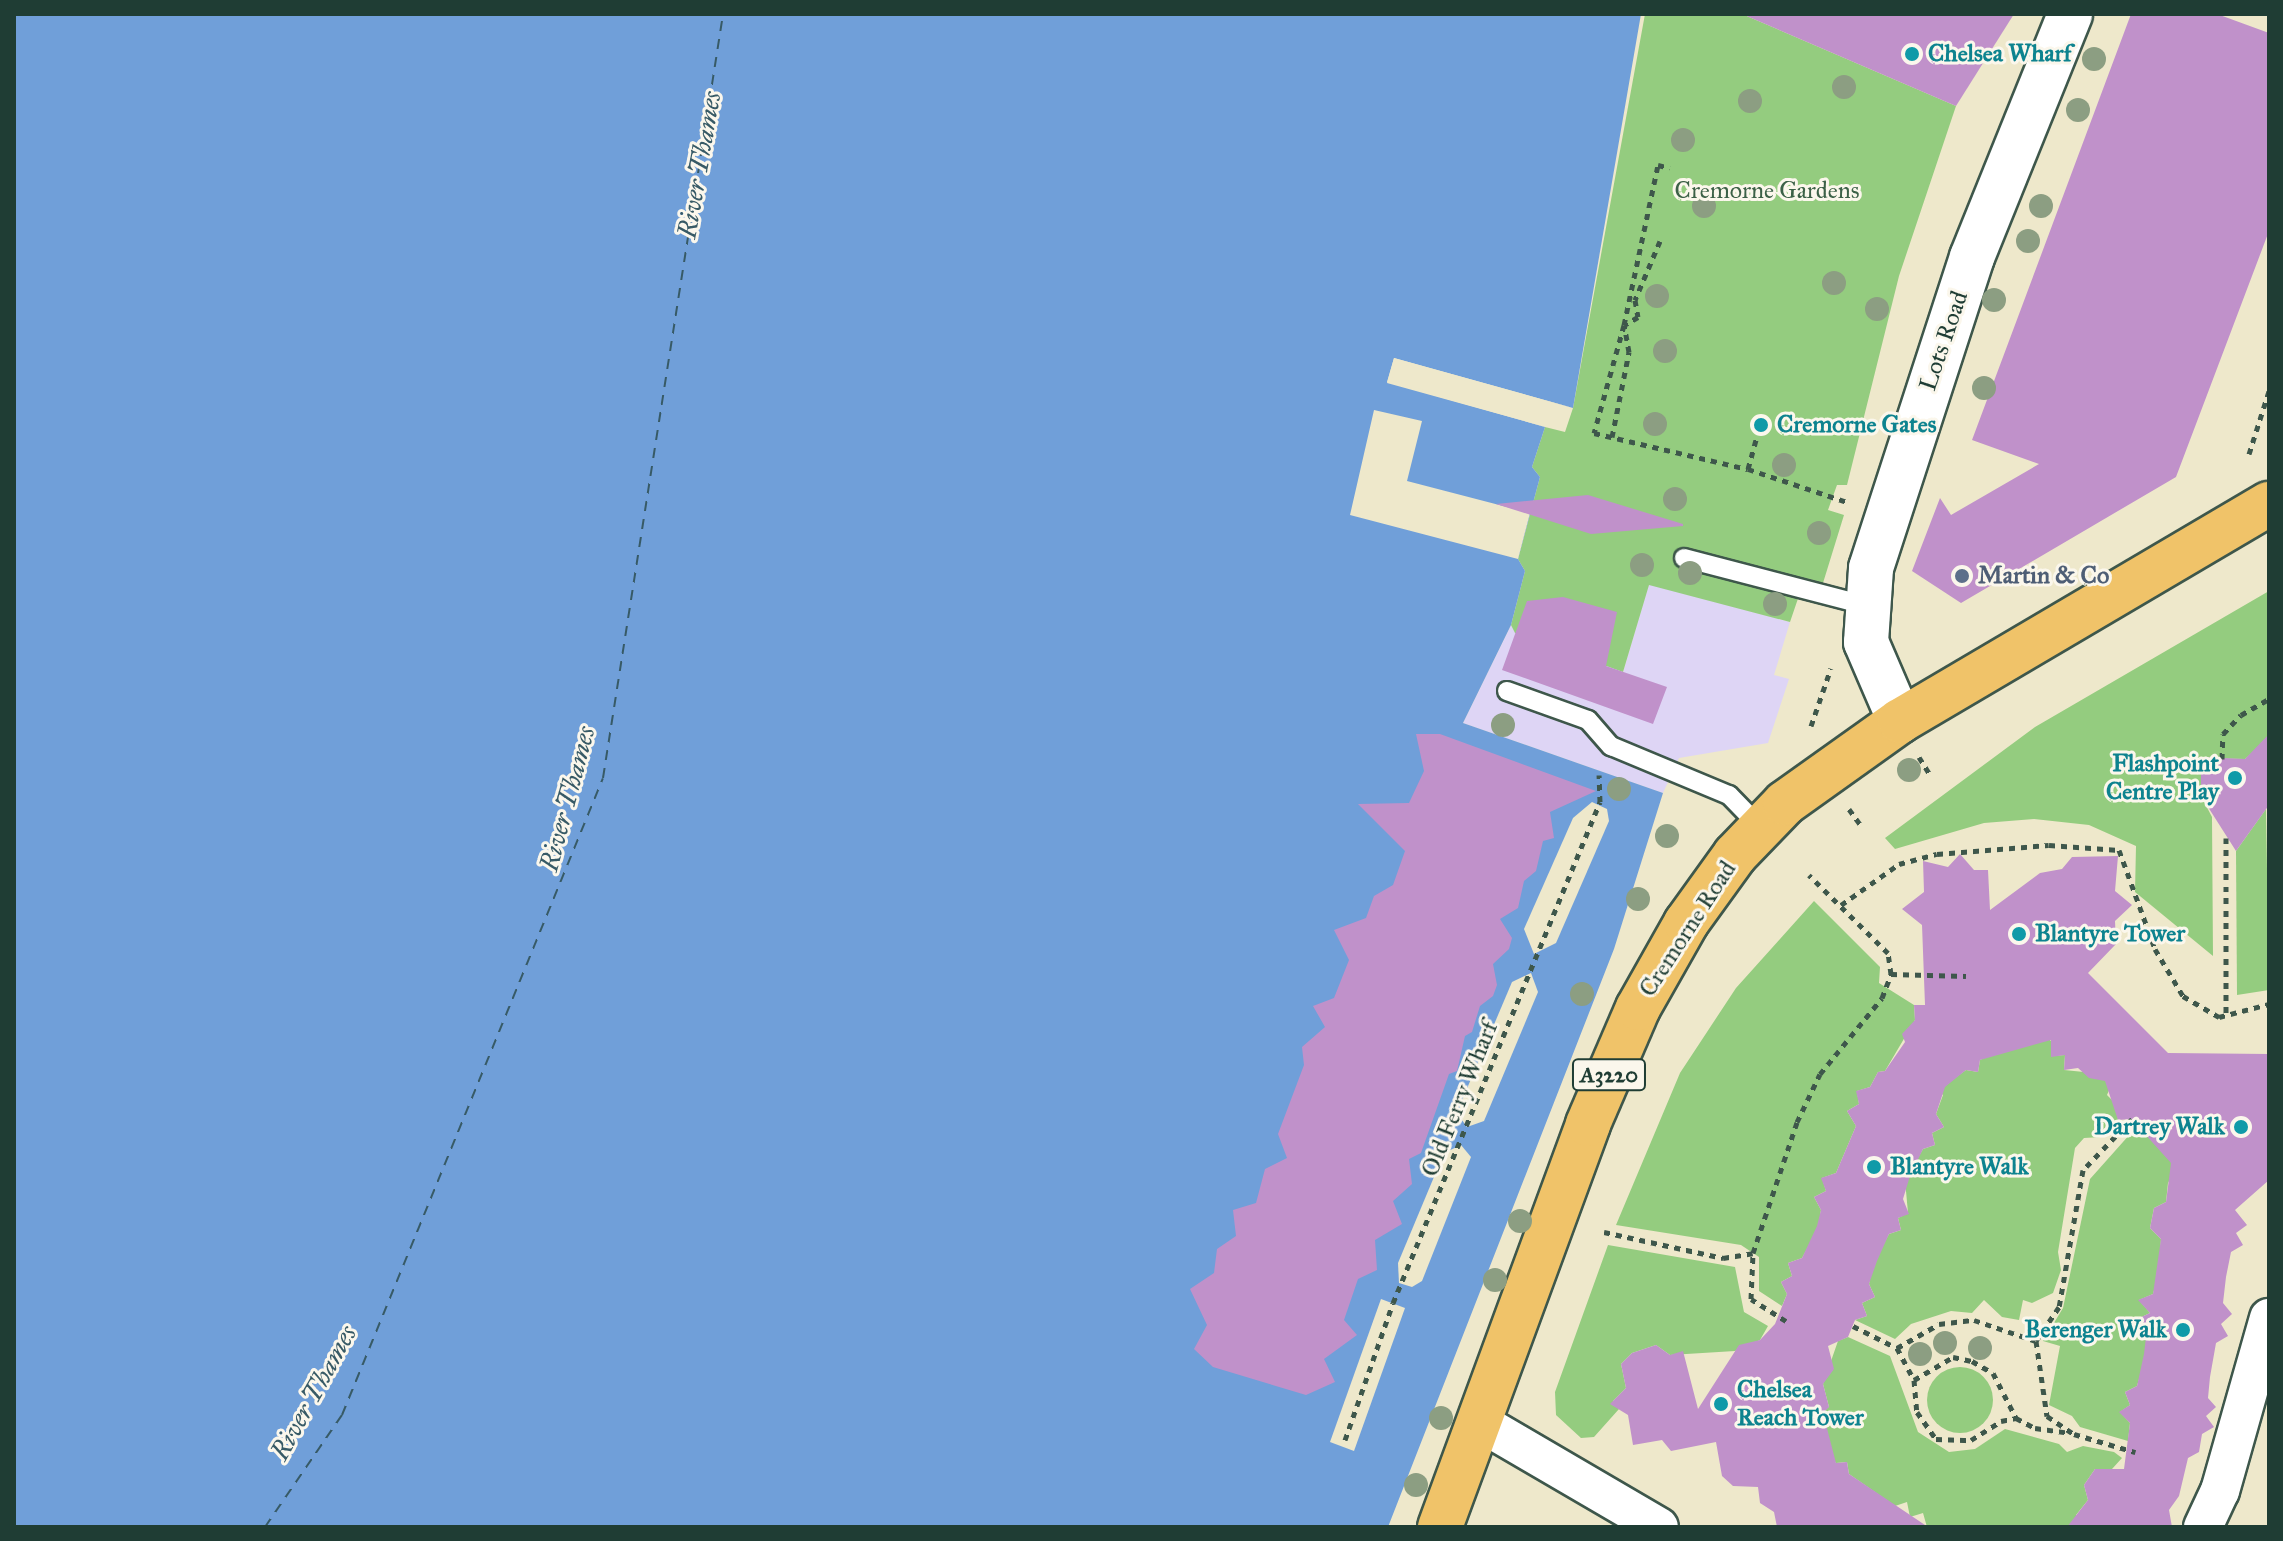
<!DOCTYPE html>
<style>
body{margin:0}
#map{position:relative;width:2283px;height:1541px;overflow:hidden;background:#eee8cb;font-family:"IM FELL Great Primer",serif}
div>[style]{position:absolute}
.built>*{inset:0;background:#ded5f5}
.green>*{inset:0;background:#94cc7f}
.round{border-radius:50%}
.water>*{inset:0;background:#709fd9}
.pier>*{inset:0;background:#eee8cb}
.ferry>*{height:2px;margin-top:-1px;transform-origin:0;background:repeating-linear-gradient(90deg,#375a66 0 10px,transparent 0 18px)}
.building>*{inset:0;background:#c091ca}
.path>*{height:5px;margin-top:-2.5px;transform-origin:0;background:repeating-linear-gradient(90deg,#3e574b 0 6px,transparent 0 12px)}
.roads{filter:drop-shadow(2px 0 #3e574b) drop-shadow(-2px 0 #3e574b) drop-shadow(0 2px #3e574b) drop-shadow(0 -2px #3e574b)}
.service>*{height:18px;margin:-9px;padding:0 9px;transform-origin:9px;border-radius:9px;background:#fff}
.minor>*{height:38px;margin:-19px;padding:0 19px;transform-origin:19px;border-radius:19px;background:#fff}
.tertiary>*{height:44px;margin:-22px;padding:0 22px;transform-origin:22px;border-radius:22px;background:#fff}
.trunk>*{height:44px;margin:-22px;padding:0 22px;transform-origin:22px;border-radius:22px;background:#f0c369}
.trees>*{width:24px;height:24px;margin:-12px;border-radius:50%;background:#8c9e82}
.dots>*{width:22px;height:22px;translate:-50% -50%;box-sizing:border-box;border:4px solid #fbf7ec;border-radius:50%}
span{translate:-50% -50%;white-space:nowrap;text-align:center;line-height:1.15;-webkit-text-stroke:6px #fbf7ec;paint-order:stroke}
.shield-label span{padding:2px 6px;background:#fbf7ec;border:2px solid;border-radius:6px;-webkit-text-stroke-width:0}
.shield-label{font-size:22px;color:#1f3d34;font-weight:700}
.culture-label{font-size:24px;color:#0d838f;font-weight:700}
.left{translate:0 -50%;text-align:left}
.right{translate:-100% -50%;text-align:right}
.park-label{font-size:24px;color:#3c6147}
.street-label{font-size:24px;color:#1f3d34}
.service-label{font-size:24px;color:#4e5e75;font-weight:700}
.water-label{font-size:26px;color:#375a66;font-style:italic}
.frame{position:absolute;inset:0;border:16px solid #1f3d34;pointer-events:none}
</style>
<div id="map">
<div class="built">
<div style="clip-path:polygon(1649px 584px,1790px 622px,1774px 675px,1789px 679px,1768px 743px,1679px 758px,1663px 793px,1463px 723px,1511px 625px,1623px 672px)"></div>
</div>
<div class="green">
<div style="clip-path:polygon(1645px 14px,1742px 14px,1956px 106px,1899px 276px,1847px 485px,1837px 485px,1828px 510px,1844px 515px,1823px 583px,1805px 578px,1790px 622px,1649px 585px,1623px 672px,1515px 633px,1511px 625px,1525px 571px,1518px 559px,1540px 477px,1532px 467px,1545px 427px,1565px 432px,1573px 408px)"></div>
<div style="clip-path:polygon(2269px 591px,2269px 738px,2245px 759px,2201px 758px,2201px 796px,2212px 817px,2213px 956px,2135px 892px,2136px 846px,2089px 825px,2034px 819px,1984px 823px,1895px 849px,1885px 838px,2035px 727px)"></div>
<div style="clip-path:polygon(2266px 809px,2269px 990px,2237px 995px,2236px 851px)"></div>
<div style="clip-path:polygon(1814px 901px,1880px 967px,1879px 983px,1914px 1005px,1915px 1020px,1885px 1071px,1878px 1072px,1870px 1087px,1857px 1091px,1859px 1104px,1847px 1111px,1856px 1126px,1836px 1173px,1822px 1178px,1826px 1191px,1814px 1197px,1821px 1210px,1818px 1229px,1802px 1258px,1788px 1263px,1792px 1276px,1781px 1282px,1787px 1294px,1782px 1306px,1759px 1291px,1759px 1257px,1741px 1245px,1616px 1225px,1680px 1073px,1736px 988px)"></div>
<div style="clip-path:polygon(2040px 1030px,2051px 1041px,2051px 1056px,2065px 1055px,2064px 1070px,2104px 1074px,2112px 1083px,2107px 1095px,2117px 1105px,2118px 1120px,2101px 1137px,2084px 1138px,2075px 1148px,2058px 1252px,2061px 1270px,2053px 1293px,2032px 1303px,2023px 1300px,2019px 1320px,2002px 1317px,1984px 1300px,1972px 1313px,1951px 1311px,1911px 1324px,1895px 1339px,1855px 1320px,1867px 1316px,1862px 1303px,1875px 1297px,1869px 1284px,1873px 1264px,1889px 1234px,1901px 1230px,1898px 1218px,1908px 1213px,1905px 1180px,1923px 1149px,1935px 1145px,1932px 1133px,1944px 1127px,1936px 1114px,1943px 1095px,1938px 1090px,1966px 1070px,1978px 1072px,1980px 1060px)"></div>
<div style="clip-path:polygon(2143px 1132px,2181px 1159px,2168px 1183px,2166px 1202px,2154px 1208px,2150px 1228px,2161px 1239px,2159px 1271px,2153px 1294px,2139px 1300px,2150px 1313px,2135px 1320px,2146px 1337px,2147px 1352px,2137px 1386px,2125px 1392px,2130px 1405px,2120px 1412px,2130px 1423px,2128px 1441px,2080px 1427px,2072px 1416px,2049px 1405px,2060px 1346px,2043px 1341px,2063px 1308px,2090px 1179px,2131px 1133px)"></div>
<div style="clip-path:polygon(1608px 1245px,1735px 1267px,1744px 1312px,1768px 1326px,1760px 1340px,1735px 1351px,1670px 1355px,1656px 1345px,1632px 1353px,1621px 1364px,1626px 1388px,1613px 1401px,1619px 1409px,1594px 1437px,1581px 1438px,1556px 1415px,1555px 1392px)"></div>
<div style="clip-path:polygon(1848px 1337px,1890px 1356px,1918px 1432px,1949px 1452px,1975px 1449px,2005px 1429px,2059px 1444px,2067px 1452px,2083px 1446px,2114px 1452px,2122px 1458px,2112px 1469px,2095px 1469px,2084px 1485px,2088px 1500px,2076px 1515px,2083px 1527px,1927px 1527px,1923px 1513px,1910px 1517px,1907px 1502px,1895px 1506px,1849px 1474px,1847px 1462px,1836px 1463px,1800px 1416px,1829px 1407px,1823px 1384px,1838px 1341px)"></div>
<div class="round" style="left:1927px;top:1367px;width:66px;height:66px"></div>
</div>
<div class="water">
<div style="clip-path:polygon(14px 14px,1641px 14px,1573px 408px,1394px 358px,1387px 382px,1545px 427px,1532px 467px,1540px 477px,1518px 559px,1525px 571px,1511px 625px,1463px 723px,1663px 793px,1614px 949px,1388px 1527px,14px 1527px)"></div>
</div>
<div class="pier">
<div style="clip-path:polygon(1394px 358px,1573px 408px,1396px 363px,1392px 380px,1549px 428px,1387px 383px)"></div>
<div style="clip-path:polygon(1374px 410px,1422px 421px,1407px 481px,1530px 513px,1518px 559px,1350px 515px)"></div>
<div style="clip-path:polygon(1592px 802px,1607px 809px,1609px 821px,1556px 943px,1534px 954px,1524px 929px,1573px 818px)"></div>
<div style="clip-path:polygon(1531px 973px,1538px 992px,1484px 1121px,1467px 1127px,1459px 1116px,1460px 1105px,1512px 982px)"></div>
<div style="clip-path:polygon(1461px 1145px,1471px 1157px,1422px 1281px,1412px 1287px,1399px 1283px,1398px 1263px,1444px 1153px)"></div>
<div style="clip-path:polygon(1381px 1299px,1405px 1308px,1354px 1451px,1330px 1442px)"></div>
</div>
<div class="ferry">
<div style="left:265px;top:1527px;width:136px;rotate:-55.5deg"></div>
<div style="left:342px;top:1415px;width:688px;rotate:-67.72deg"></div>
<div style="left:603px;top:778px;width:773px;rotate:-81.07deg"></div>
</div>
<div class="building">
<div style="clip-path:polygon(1742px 14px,2014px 14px,1956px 106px)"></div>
<div style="clip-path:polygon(2131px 14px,2217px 14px,2269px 33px,2269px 231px,2176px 477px,1961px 603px,1912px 571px,1940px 498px,1951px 515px,2039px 464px,1972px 440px)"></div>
<div style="clip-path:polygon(1588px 495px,1683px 524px,1683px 526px,1591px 534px,1496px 504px)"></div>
<div style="clip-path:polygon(1563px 597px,1617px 612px,1606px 666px,1667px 687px,1653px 724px,1502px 670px,1527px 601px)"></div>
<div style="clip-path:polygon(1416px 734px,1440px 734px,1596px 791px,1550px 812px,1554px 838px,1543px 841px,1536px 871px,1524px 881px,1518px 908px,1500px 919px,1512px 938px,1509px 949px,1493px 964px,1497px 985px,1493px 996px,1480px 1006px,1472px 1032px,1465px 1036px,1457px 1071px,1449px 1074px,1421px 1153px,1409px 1159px,1412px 1184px,1393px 1201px,1402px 1224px,1375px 1240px,1377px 1270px,1358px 1279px,1344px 1320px,1357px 1335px,1324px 1359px,1335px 1382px,1306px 1395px,1213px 1367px,1194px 1349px,1207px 1325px,1190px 1289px,1214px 1273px,1217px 1249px,1236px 1236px,1233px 1210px,1256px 1203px,1265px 1169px,1287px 1158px,1278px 1134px,1304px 1065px,1302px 1047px,1325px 1027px,1313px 1006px,1334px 998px,1349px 960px,1334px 930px,1366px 918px,1374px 896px,1393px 885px,1405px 851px,1358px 804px,1409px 803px,1424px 771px)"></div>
<div style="clip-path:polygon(2269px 734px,2269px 805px,2236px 851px,2201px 796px,2201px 757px,2245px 759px)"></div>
<div style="clip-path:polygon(1960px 854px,1974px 870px,1988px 870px,1990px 910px,2040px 873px,2062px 869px,2072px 857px,2118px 856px,2115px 891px,2132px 905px,2115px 921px,2116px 944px,2088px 973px,2168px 1053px,2269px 1054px,2269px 1180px,2235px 1210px,2247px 1225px,2236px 1233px,2243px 1245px,2231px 1252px,2226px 1277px,2223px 1303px,2232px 1314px,2221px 1324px,2228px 1336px,2216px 1343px,2210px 1377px,2208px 1398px,2216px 1407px,2206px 1416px,2214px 1427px,2202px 1434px,2199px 1452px,2188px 1458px,2179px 1496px,2169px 1510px,2172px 1527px,2067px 1527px,2088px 1500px,2084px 1485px,2095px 1469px,2124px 1469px,2130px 1423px,2119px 1412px,2130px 1405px,2125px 1392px,2137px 1386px,2144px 1354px,2146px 1337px,2135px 1320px,2150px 1313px,2138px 1300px,2153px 1294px,2161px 1239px,2150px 1228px,2154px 1208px,2166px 1202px,2171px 1163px,2143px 1132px,2131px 1133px,2132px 1119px,2118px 1120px,2105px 1081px,2089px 1078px,2078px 1068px,2064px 1070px,2065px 1055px,2051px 1057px,2051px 1040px,1980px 1060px,1978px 1072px,1966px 1070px,1945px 1087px,1936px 1114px,1944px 1127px,1932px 1133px,1935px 1145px,1923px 1149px,1910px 1176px,1903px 1199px,1909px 1214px,1898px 1218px,1901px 1230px,1889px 1234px,1877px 1261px,1869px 1284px,1875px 1297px,1862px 1303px,1867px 1316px,1855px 1320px,1848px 1337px,1828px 1346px,1834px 1369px,1823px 1384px,1829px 1407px,1823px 1413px,1836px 1463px,1847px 1462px,1849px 1474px,1928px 1527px,1777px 1527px,1774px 1512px,1760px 1503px,1758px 1487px,1733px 1486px,1722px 1476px,1716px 1442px,1671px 1451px,1662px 1440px,1633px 1445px,1628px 1415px,1610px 1404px,1626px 1388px,1621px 1364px,1632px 1353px,1656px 1345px,1670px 1355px,1683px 1351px,1698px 1409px,1739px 1345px,1760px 1340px,1775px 1324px,1787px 1294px,1781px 1282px,1792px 1276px,1788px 1263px,1802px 1258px,1817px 1226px,1821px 1210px,1814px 1197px,1826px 1191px,1821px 1178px,1836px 1173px,1856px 1126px,1847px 1111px,1859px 1104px,1856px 1091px,1870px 1087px,1878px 1072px,1885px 1071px,1905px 1042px,1902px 1034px,1915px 1020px,1914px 1005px,1925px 1005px,1922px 925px,1902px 909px,1924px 892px,1923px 861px,1948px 867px)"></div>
</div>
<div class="path">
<div style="left:1660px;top:241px;width:64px;rotate:113deg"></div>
<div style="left:1635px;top:300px;width:17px;rotate:80deg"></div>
<div style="left:1638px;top:317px;width:16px;rotate:150deg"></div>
<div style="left:1624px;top:325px;width:112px;rotate:105.5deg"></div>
<div style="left:1594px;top:433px;width:158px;rotate:13.2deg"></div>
<div style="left:1748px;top:469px;width:104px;rotate:18.4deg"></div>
<div style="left:1612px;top:437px;width:87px;rotate:-78.7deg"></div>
<div style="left:1629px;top:352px;width:27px;rotate:-100deg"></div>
<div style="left:1624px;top:325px;width:164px;rotate:-78deg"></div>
<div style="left:1658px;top:165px;width:12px;rotate:14deg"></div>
<div style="left:2249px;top:454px;width:66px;rotate:-72.4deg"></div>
<div style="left:1748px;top:469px;width:57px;rotate:-74.7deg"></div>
<div style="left:1811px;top:726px;width:61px;rotate:-71deg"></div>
<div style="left:1919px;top:757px;width:19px;rotate:58deg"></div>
<div style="left:2222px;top:759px;width:25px;rotate:-88deg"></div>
<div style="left:2223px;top:734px;width:26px;rotate:-47deg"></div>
<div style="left:2241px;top:715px;width:32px;rotate:-30deg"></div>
<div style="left:1849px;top:809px;width:19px;rotate:54deg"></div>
<div style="left:2226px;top:838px;width:179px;rotate:90deg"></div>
<div style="left:1841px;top:905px;width:71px;rotate:-35.3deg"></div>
<div style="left:1899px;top:864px;width:39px;rotate:-15deg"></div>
<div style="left:1937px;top:854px;width:112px;rotate:-4.6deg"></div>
<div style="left:2049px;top:845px;width:70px;rotate:4.1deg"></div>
<div style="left:2119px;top:850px;width:105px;rotate:70deg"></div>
<div style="left:2155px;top:949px;width:55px;rotate:59.2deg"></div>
<div style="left:2183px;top:996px;width:42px;rotate:30.3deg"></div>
<div style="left:2219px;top:1017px;width:52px;rotate:-14.6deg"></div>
<div style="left:1891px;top:974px;width:75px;rotate:1.5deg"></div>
<div style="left:2132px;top:1119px;width:71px;rotate:133.9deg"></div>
<div style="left:2083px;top:1170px;width:139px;rotate:99.9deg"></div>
<div style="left:2059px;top:1307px;width:41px;rotate:124.1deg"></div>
<div style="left:2036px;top:1341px;width:76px;rotate:81.7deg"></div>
<div style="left:2047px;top:1416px;width:32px;rotate:34deg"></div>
<div style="left:2074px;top:1434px;width:64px;rotate:16.4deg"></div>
<div style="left:1604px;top:1232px;width:122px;rotate:12.3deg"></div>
<div style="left:1723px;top:1258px;width:30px;rotate:-9deg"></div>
<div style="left:1786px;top:1321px;width:41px;rotate:-147.8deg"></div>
<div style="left:1751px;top:1299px;width:46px;rotate:-87.5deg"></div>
<div style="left:1753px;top:1253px;width:138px;rotate:-71.4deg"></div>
<div style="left:1797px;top:1122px;width:53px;rotate:-64.4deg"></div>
<div style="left:1820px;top:1074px;width:98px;rotate:-50.8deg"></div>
<div style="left:1882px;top:998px;width:26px;rotate:-69deg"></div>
<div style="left:1891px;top:974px;width:21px;rotate:-98deg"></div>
<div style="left:1888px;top:953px;width:111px;rotate:-135.4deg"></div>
<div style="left:1853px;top:1326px;width:49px;rotate:26.6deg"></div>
<div style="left:1897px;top:1348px;width:36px;rotate:62deg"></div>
<div style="left:1914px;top:1380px;width:32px;rotate:85deg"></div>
<div style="left:1917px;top:1412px;width:33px;rotate:55deg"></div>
<div style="left:1936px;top:1439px;width:35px;rotate:2deg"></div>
<div style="left:1971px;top:1440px;width:36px;rotate:-32deg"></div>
<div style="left:2001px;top:1421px;width:15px;rotate:-11deg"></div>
<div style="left:2016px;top:1418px;width:21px;rotate:28deg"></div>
<div style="left:2035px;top:1428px;width:35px;rotate:8deg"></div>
<div style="left:1897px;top:1348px;width:48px;rotate:-29.7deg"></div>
<div style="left:1939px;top:1324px;width:35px;rotate:-7deg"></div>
<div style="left:1974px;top:1320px;width:65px;rotate:18.7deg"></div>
<div style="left:1914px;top:1380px;width:45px;rotate:-30.5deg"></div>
<div style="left:1953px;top:1357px;width:19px;rotate:12deg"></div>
<div style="left:1972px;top:1361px;width:24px;rotate:30deg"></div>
<div style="left:1993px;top:1373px;width:51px;rotate:62.9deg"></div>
<div style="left:1345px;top:1440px;width:145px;rotate:-70.7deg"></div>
<div style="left:1393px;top:1303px;width:542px;rotate:-67.55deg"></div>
<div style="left:1600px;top:802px;width:27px;rotate:-92deg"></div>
</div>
<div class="roads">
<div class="service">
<div style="left:1684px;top:558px;width:187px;rotate:14.6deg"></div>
<div style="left:1507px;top:691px;width:86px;rotate:19.7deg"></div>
<div style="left:1588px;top:720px;width:35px;rotate:49deg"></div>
<div style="left:1611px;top:746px;width:128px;rotate:22.6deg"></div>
<div style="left:1729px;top:795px;width:45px;rotate:45.9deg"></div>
</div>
<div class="minor">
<div style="left:1481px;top:1423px;width:206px;rotate:30.3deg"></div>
<div style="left:2203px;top:1527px;width:40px;rotate:-65deg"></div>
<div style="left:2220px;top:1491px;width:180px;rotate:-74.2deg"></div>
</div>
<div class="tertiary">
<div style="left:1900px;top:721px;width:86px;rotate:-113.3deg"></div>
<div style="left:1866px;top:642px;width:74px;rotate:-86.1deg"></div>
<div style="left:1871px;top:568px;width:327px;rotate:-72deg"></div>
<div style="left:1972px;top:257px;width:262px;rotate:-68deg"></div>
</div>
<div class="trunk">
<div style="left:1440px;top:1527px;width:429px;rotate:-69.8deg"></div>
<div style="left:1588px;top:1124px;width:126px;rotate:-66.7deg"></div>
<div style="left:1638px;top:1008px;width:98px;rotate:-60.5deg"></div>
<div style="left:1686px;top:923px;width:84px;rotate:-54.2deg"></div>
<div style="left:1735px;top:855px;width:72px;rotate:-46.1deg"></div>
<div style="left:1785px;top:803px;width:141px;rotate:-35.5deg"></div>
<div style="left:1900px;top:721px;width:428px;rotate:-30.5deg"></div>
</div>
</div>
<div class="trees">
<div style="left:2094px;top:59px"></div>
<div style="left:1844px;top:87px"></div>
<div style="left:1750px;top:101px"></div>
<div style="left:2078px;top:110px"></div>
<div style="left:1683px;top:140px"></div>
<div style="left:1704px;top:206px"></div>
<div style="left:2041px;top:206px"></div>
<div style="left:2028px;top:241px"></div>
<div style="left:1834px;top:283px"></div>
<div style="left:1657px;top:296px"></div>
<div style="left:1994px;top:300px"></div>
<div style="left:1877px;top:309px"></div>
<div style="left:1665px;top:351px"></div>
<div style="left:1984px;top:388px"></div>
<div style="left:1655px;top:424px"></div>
<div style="left:1784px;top:465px"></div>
<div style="left:1675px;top:499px"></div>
<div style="left:1819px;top:533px"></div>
<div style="left:1642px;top:565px"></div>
<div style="left:1690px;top:573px"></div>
<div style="left:1775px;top:604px"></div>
<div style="left:1503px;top:725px"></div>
<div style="left:1909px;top:770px"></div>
<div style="left:1619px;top:789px"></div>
<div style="left:1667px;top:836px"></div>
<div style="left:1638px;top:899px"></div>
<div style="left:1582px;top:994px"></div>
<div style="left:1520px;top:1221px"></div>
<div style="left:1495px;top:1280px"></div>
<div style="left:1945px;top:1343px"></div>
<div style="left:1980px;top:1348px"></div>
<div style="left:1920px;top:1354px"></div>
<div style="left:1441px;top:1418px"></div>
<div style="left:1416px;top:1485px"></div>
</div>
<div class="dots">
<div style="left:1912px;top:54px;background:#0f9aa8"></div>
<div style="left:1761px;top:425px;background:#0f9aa8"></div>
<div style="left:1962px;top:576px;background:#5c6f8a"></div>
<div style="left:2235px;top:778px;background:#0f9aa8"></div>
<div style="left:2019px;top:934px;background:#0f9aa8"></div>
<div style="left:2241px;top:1127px;background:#0f9aa8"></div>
<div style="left:1874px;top:1167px;background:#0f9aa8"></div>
<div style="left:2183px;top:1330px;background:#0f9aa8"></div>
<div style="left:1721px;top:1404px;background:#0f9aa8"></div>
</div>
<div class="shield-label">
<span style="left:1609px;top:1075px">A3220</span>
</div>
<div class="culture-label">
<span class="left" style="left:1928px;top:54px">Chelsea Wharf</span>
<span class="left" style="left:1777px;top:425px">Cremorne Gates</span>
<span class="right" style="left:2219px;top:778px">Flashpoint<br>Centre Play</span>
<span class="left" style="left:2035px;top:934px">Blantyre Tower</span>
<span class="right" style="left:2225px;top:1127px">Dartrey Walk</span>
<span class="left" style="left:1890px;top:1167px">Blantyre Walk</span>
<span class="right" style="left:2167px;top:1330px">Berenger Walk</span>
<span class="left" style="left:1737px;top:1404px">Chelsea<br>Reach Tower</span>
</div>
<div class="park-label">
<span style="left:1767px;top:191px">Cremorne Gardens</span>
</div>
<div class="street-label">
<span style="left:1944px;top:341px;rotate:-71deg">Lots Road</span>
<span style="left:1688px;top:929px;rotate:-57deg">Cremorne Road</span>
<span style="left:1460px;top:1099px;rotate:-68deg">Old Ferry Wharf</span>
</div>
<div class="service-label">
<span class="left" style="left:1978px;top:576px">Martin &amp; Co</span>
</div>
<div class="water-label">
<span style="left:700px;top:165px;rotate:-80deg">River Thames</span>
<span style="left:568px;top:799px;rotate:-75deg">River Thames</span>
<span style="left:314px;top:1393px;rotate:-61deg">River Thames</span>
</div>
<div class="frame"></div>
</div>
